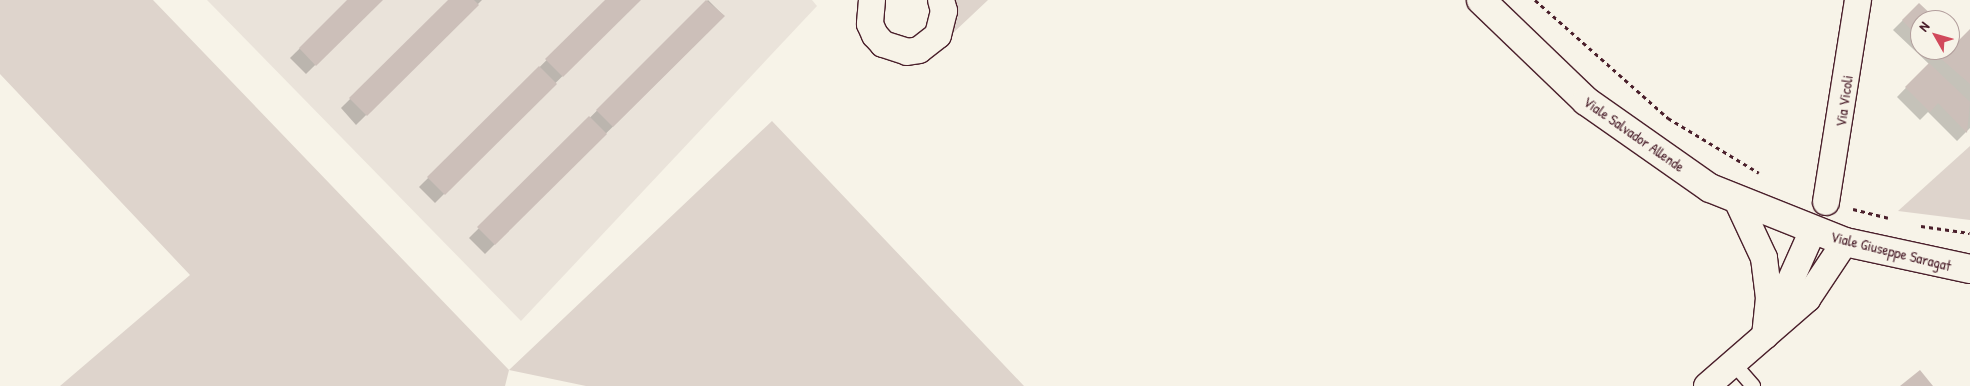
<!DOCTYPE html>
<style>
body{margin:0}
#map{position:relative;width:1970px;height:386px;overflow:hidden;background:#f7f3e8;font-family:"Patrick Hand",sans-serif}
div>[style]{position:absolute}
.built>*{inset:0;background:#eae3da}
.green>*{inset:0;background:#ded4cc}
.shadow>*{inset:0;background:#0003}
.building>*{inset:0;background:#ccbfb9}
.path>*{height:3px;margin-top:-1.5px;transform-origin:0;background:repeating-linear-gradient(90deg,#4a1f2b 0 4px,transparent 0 8px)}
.roads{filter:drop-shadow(1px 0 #4a1f2b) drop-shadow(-1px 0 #4a1f2b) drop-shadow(0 1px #4a1f2b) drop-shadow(0 -1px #4a1f2b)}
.service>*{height:14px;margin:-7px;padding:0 7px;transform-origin:7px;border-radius:7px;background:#f7f3e8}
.minor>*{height:26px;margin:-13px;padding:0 13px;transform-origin:13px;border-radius:13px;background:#f7f3e8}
.secondary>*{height:28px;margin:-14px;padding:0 14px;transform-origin:14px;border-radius:14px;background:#f7f3e8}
span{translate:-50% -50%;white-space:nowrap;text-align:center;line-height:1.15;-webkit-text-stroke:4px #f7f3e8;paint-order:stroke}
.street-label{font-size:15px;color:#4a1f2b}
.north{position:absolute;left:1910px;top:10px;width:50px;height:50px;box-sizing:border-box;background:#f7f3e8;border:1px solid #b29e9c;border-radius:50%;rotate:308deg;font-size:14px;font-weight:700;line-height:20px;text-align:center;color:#4a1f2b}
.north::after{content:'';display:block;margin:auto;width:18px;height:22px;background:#d1495b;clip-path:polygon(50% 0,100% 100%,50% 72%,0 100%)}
</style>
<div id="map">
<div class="built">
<div style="clip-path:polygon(207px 0,812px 0,817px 6px,521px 321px)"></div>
</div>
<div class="green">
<div style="clip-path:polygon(0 0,153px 0,509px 370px,772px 121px,1024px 386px,586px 386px,509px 370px,505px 386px,60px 386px,190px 275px,0 74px)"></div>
<div style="clip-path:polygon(953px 0,988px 0,953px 33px,958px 16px)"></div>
<div style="clip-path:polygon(1970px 146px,1970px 220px,1898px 211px)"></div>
</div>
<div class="shadow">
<div style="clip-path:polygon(349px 0,381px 0,306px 74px,290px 58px)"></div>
<div style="clip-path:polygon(450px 0,482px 0,356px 125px,341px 108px)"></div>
<div style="clip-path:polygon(607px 0,639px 0,435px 203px,419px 187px)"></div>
<div style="clip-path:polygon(708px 0,724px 16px,485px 254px,469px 238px)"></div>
<div style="clip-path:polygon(1919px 4px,1935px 20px,1920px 20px,1920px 50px,1950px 50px,1950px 35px,1958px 43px,1970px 31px,1970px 128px,1957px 141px,1928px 112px,1920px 120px,1897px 97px,1929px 64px,1893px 30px)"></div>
</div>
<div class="building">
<div style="clip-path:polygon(347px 0,383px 0,316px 66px,299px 48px)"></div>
<div style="clip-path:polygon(448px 0,474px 0,479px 5px,367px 116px,349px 98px)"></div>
<div style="clip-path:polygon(605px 0,641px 0,563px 77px,545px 59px)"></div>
<div style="clip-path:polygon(706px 0,725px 16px,613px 127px,596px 110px)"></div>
<div style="clip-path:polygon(1919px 3px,1937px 20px,1920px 20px,1920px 39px,1902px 20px)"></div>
<div style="clip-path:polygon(1970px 29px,1970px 84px,1931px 50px,1950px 50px,1950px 33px,1958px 41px)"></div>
<div style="clip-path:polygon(1929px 63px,1970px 102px,1967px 133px,1938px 103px,1930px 112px,1905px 87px)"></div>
<div style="clip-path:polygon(539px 66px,557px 84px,445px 195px,427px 177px)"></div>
<div style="clip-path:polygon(589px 116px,607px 134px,495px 245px,477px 227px)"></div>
<div style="clip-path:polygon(1920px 370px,1933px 386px,1900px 386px)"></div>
</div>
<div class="path">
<div style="left:1535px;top:0;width:178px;rotate:41.6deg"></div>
<div style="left:1668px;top:118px;width:106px;rotate:31.1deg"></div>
<div style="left:1853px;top:209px;width:36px;rotate:14deg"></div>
<div style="left:1921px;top:226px;width:49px;rotate:8.1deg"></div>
</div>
<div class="roads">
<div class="service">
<div style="left:1734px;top:364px;width:29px;rotate:49deg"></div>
</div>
<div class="minor">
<div style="left:872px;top:0;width:24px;rotate:95deg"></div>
<div style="left:870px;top:24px;width:12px;rotate:66deg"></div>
<div style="left:875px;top:35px;width:12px;rotate:48deg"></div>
<div style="left:883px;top:44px;width:25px;rotate:18deg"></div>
<div style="left:907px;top:52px;width:12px;rotate:-9deg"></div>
<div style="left:919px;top:50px;width:24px;rotate:-38deg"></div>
<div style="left:938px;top:35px;width:25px;rotate:-76deg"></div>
<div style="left:944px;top:11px;width:11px;rotate:-105deg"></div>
<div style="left:1737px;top:200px;width:64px;rotate:65deg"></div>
<div style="left:1764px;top:258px;width:40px;rotate:82.9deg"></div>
<div style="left:1769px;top:298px;width:38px;rotate:96deg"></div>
<div style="left:1826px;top:202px;width:205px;rotate:-81deg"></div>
<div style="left:1772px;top:322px;width:101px;rotate:-66deg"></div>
<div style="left:1707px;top:386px;width:133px;rotate:-41deg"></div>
<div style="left:1807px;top:299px;width:69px;rotate:-56.3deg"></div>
</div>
<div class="secondary">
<div style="left:1481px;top:0;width:146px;rotate:43.9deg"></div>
<div style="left:1586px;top:101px;width:151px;rotate:35.1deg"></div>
<div style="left:1710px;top:188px;width:145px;rotate:21.8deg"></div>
<div style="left:1845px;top:242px;width:128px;rotate:12.2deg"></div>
</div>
</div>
<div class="street-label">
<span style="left:1844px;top:101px;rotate:-82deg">Via Vicoli</span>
<span style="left:1634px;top:134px;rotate:35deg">Viale Salvador Allende</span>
<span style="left:1891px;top:251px;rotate:14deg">Viale Giuseppe Saragat</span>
</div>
<div class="north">N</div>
</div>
